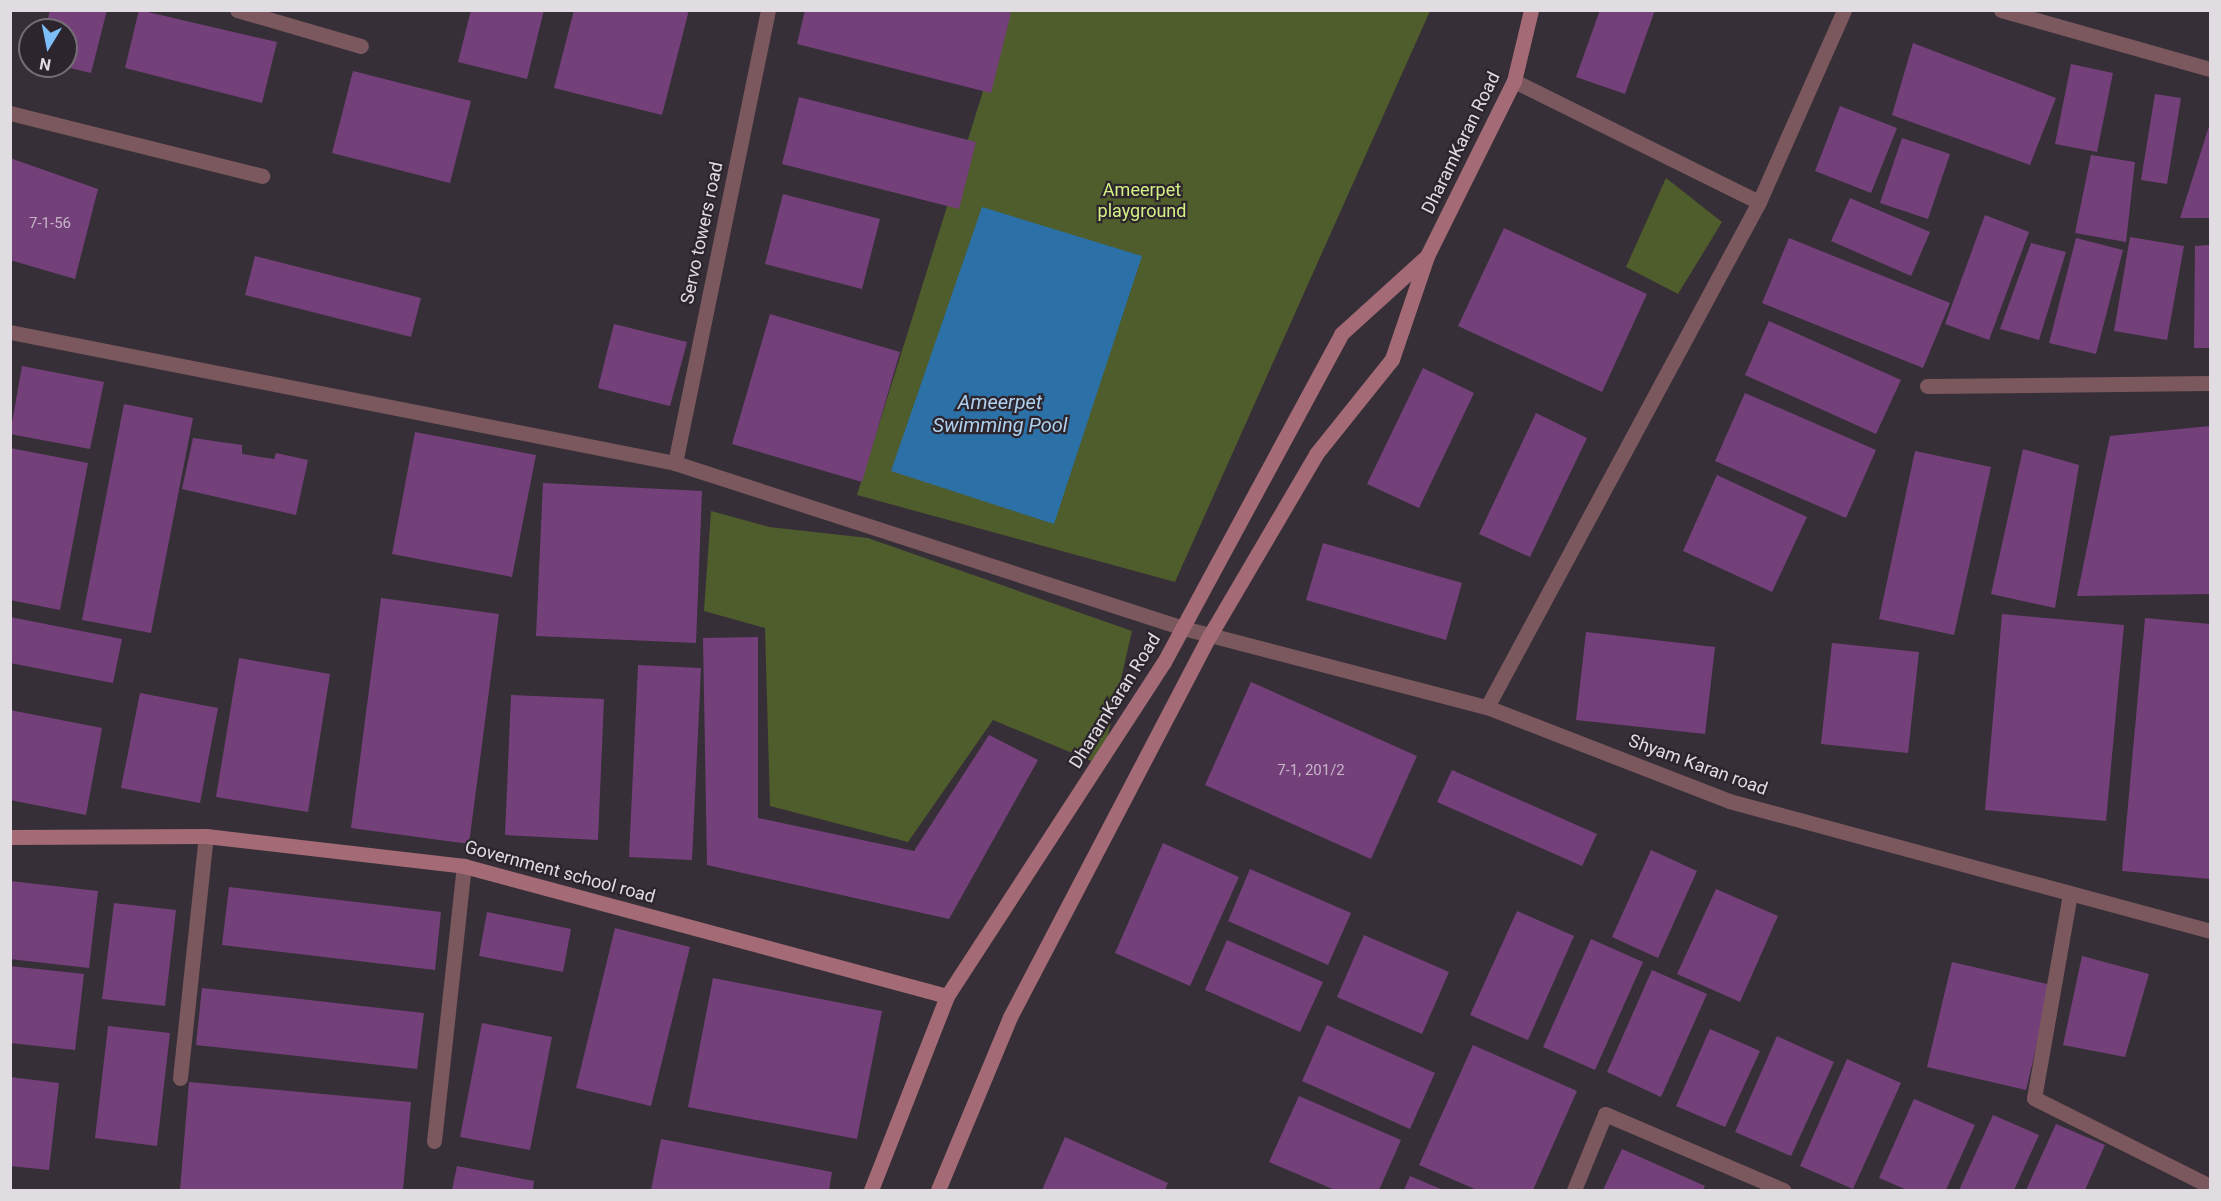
<!DOCTYPE html>
<style>
body{margin:0}
#map{position:relative;width:2221px;height:1201px;overflow:hidden;background:#362f37;font-family:Roboto,sans-serif}
div>[style]{position:absolute}
.green>*{inset:0;background:#4f5c2b}
.water>*{inset:0;background:#2b71a7}
.building>*{inset:0;background:#74407a}
.lane>*{height:15px;margin:-7.5px;padding:0 7.5px;transform-origin:7.5px;border-radius:7.5px;background:#7b575e}
.street>*{height:15px;margin:-7.5px;padding:0 7.5px;transform-origin:7.5px;border-radius:7.5px;background:#7b575e}
.secondary>*{height:15px;margin:-7.5px;padding:0 7.5px;transform-origin:7.5px;border-radius:7.5px;background:#a46b76}
span{translate:-50% -50%;white-space:nowrap;text-align:center;line-height:1.15;-webkit-text-stroke:4.5px #2c252d;paint-order:stroke}
.number-label{font-size:15px;color:#c5b5c7}
.number-label span{-webkit-text-stroke-width:0}
.street-label{font-size:18px;color:#e0dce1}
.park-label{font-size:18px;color:#d3f184}
.water-label{font-size:20px;color:#afd1ef;font-style:italic}
.frame{position:absolute;inset:0;border:12px solid #e0dce1;pointer-events:none}
.north{position:absolute;left:18px;top:18px;width:60px;height:60px;box-sizing:border-box;background:#2c252d;border:2px solid #746e75;border-radius:50%;rotate:190deg;font-size:16px;font-weight:700;line-height:24px;text-align:center;color:#e0dce1}
.north::after{content:'';display:block;margin:auto;width:21px;height:27px;background:#7dbef9;clip-path:polygon(50% 0,100% 100%,50% 72%,0 100%)}
</style>
<div id="map">
<div class="green">
<div style="clip-path:polygon(1008px 11px,1430px 11px,1175px 582px,857px 495px)"></div>
<div style="clip-path:polygon(1666px 178px,1722px 222px,1678px 294px,1626px 267px)"></div>
<div style="clip-path:polygon(711px 511px,769px 527px,868px 538px,1132px 631px,1101px 765px,993px 720px,908px 842px,770px 806px,765px 628px,704px 611px)"></div>
</div>
<div class="water">
<div style="clip-path:polygon(982px 207px,1142px 256px,1054px 524px,891px 471px)"></div>
</div>
<div class="building">
<div style="clip-path:polygon(50px 10px,107px 10px,91px 73px,66px 67px,66px 30px,45px 30px)"></div>
<div style="clip-path:polygon(139px 10px,277px 42px,262px 103px,125px 68px)"></div>
<div style="clip-path:polygon(471px 10px,544px 10px,527px 79px,458px 62px)"></div>
<div style="clip-path:polygon(574px 10px,689px 10px,662px 115px,554px 88px)"></div>
<div style="clip-path:polygon(805px 10px,1001px 10px,1011px 13px,991px 93px,797px 44px)"></div>
<div style="clip-path:polygon(1600px 10px,1655px 10px,1625px 94px,1576px 77px)"></div>
<div style="clip-path:polygon(1913px 43px,2056px 98px,2030px 165px,1892px 115px)"></div>
<div style="clip-path:polygon(2071px 64px,2113px 73px,2097px 152px,2055px 144px)"></div>
<div style="clip-path:polygon(353px 71px,471px 101px,450px 183px,332px 153px)"></div>
<div style="clip-path:polygon(2155px 94px,2181px 98px,2167px 184px,2141px 180px)"></div>
<div style="clip-path:polygon(799px 97px,976px 142px,959px 209px,782px 164px)"></div>
<div style="clip-path:polygon(1840px 106px,1897px 128px,1871px 193px,1815px 171px)"></div>
<div style="clip-path:polygon(2210px 123px,2210px 218px,2180px 218px)"></div>
<div style="clip-path:polygon(1902px 138px,1950px 154px,1928px 219px,1880px 203px)"></div>
<div style="clip-path:polygon(2091px 155px,2135px 162px,2126px 242px,2075px 233px)"></div>
<div style="clip-path:polygon(10px 158px,98px 189px,75px 279px,10px 260px)"></div>
<div style="clip-path:polygon(783px 194px,880px 219px,862px 289px,765px 264px)"></div>
<div style="clip-path:polygon(1850px 198px,1930px 232px,1911px 276px,1831px 241px)"></div>
<div style="clip-path:polygon(1985px 215px,2029px 232px,1989px 340px,1945px 324px)"></div>
<div style="clip-path:polygon(1504px 228px,1647px 294px,1602px 392px,1458px 326px)"></div>
<div style="clip-path:polygon(2130px 237px,2184px 246px,2167px 340px,2114px 331px)"></div>
<div style="clip-path:polygon(1789px 238px,1950px 303px,1923px 368px,1762px 303px)"></div>
<div style="clip-path:polygon(2076px 238px,2123px 250px,2096px 354px,2049px 343px)"></div>
<div style="clip-path:polygon(2031px 243px,2066px 252px,2039px 340px,2000px 329px)"></div>
<div style="clip-path:polygon(2210px 245px,2210px 348px,2194px 348px,2195px 246px)"></div>
<div style="clip-path:polygon(255px 256px,421px 298px,411px 337px,245px 295px)"></div>
<div style="clip-path:polygon(770px 314px,900px 352px,862px 482px,732px 444px)"></div>
<div style="clip-path:polygon(1769px 321px,1901px 380px,1876px 434px,1745px 375px)"></div>
<div style="clip-path:polygon(614px 324px,687px 342px,670px 406px,598px 388px)"></div>
<div style="clip-path:polygon(22px 366px,104px 382px,90px 449px,10px 434px)"></div>
<div style="clip-path:polygon(1423px 368px,1474px 393px,1419px 508px,1367px 484px)"></div>
<div style="clip-path:polygon(1745px 393px,1876px 450px,1846px 518px,1715px 461px)"></div>
<div style="clip-path:polygon(124px 404px,193px 418px,151px 633px,82px 620px)"></div>
<div style="clip-path:polygon(1536px 413px,1587px 438px,1530px 557px,1479px 534px)"></div>
<div style="clip-path:polygon(2210px 426px,2210px 594px,2077px 596px,2110px 436px)"></div>
<div style="clip-path:polygon(415px 432px,536px 455px,512px 577px,392px 554px)"></div>
<div style="clip-path:polygon(193px 438px,242px 445px,242px 454px,274px 459px,276px 453px,308px 460px,296px 515px,182px 489px)"></div>
<div style="clip-path:polygon(10px 448px,88px 463px,60px 610px,10px 600px)"></div>
<div style="clip-path:polygon(2023px 449px,2079px 465px,2055px 608px,1991px 594px)"></div>
<div style="clip-path:polygon(1915px 451px,1991px 467px,1954px 635px,1879px 619px)"></div>
<div style="clip-path:polygon(1717px 475px,1807px 517px,1772px 592px,1683px 551px)"></div>
<div style="clip-path:polygon(543px 483px,702px 491px,696px 643px,536px 636px)"></div>
<div style="clip-path:polygon(1323px 543px,1462px 583px,1446px 640px,1306px 600px)"></div>
<div style="clip-path:polygon(381px 598px,499px 614px,469px 844px,351px 828px)"></div>
<div style="clip-path:polygon(2002px 614px,2124px 625px,2106px 821px,1985px 810px)"></div>
<div style="clip-path:polygon(10px 617px,122px 639px,113px 683px,10px 663px)"></div>
<div style="clip-path:polygon(2145px 618px,2210px 624px,2210px 879px,2122px 871px)"></div>
<div style="clip-path:polygon(1586px 632px,1715px 647px,1705px 734px,1576px 720px)"></div>
<div style="clip-path:polygon(758px 637px,758px 818px,914px 851px,989px 735px,1038px 760px,949px 919px,707px 865px,703px 638px)"></div>
<div style="clip-path:polygon(1832px 643px,1919px 652px,1908px 753px,1821px 744px)"></div>
<div style="clip-path:polygon(239px 658px,330px 674px,308px 812px,216px 797px)"></div>
<div style="clip-path:polygon(638px 665px,701px 668px,692px 860px,629px 857px)"></div>
<div style="clip-path:polygon(1251px 682px,1417px 756px,1371px 859px,1205px 785px)"></div>
<div style="clip-path:polygon(140px 693px,218px 708px,200px 803px,121px 788px)"></div>
<div style="clip-path:polygon(511px 695px,604px 699px,598px 840px,505px 835px)"></div>
<div style="clip-path:polygon(10px 710px,102px 728px,86px 815px,10px 800px)"></div>
<div style="clip-path:polygon(1452px 770px,1597px 834px,1582px 866px,1437px 802px)"></div>
<div style="clip-path:polygon(1163px 843px,1239px 877px,1190px 986px,1115px 953px)"></div>
<div style="clip-path:polygon(1651px 850px,1697px 871px,1658px 958px,1612px 937px)"></div>
<div style="clip-path:polygon(1250px 869px,1351px 913px,1328px 965px,1228px 921px)"></div>
<div style="clip-path:polygon(10px 881px,98px 891px,89px 968px,10px 959px)"></div>
<div style="clip-path:polygon(229px 887px,441px 912px,435px 970px,222px 945px)"></div>
<div style="clip-path:polygon(1716px 889px,1778px 916px,1740px 1002px,1677px 974px)"></div>
<div style="clip-path:polygon(114px 903px,176px 910px,165px 1006px,102px 999px)"></div>
<div style="clip-path:polygon(1517px 911px,1574px 936px,1528px 1040px,1470px 1015px)"></div>
<div style="clip-path:polygon(487px 912px,571px 929px,563px 972px,479px 956px)"></div>
<div style="clip-path:polygon(615px 928px,690px 947px,651px 1106px,576px 1088px)"></div>
<div style="clip-path:polygon(1364px 935px,1449px 972px,1422px 1034px,1337px 997px)"></div>
<div style="clip-path:polygon(1591px 939px,1643px 962px,1595px 1070px,1543px 1047px)"></div>
<div style="clip-path:polygon(1227px 940px,1323px 982px,1300px 1032px,1205px 990px)"></div>
<div style="clip-path:polygon(2082px 956px,2149px 974px,2125px 1057px,2063px 1045px)"></div>
<div style="clip-path:polygon(1952px 962px,2051px 985px,2026px 1090px,1927px 1067px)"></div>
<div style="clip-path:polygon(10px 966px,84px 974px,75px 1050px,10px 1043px)"></div>
<div style="clip-path:polygon(1652px 970px,1707px 994px,1661px 1097px,1607px 1072px)"></div>
<div style="clip-path:polygon(713px 978px,882px 1011px,857px 1139px,688px 1107px)"></div>
<div style="clip-path:polygon(202px 988px,424px 1013px,417px 1069px,196px 1045px)"></div>
<div style="clip-path:polygon(482px 1023px,552px 1037px,530px 1150px,460px 1137px)"></div>
<div style="clip-path:polygon(1327px 1025px,1435px 1073px,1410px 1129px,1302px 1081px)"></div>
<div style="clip-path:polygon(108px 1026px,170px 1033px,157px 1146px,95px 1138px)"></div>
<div style="clip-path:polygon(1710px 1029px,1760px 1051px,1725px 1127px,1676px 1106px)"></div>
<div style="clip-path:polygon(1777px 1036px,1834px 1062px,1791px 1156px,1735px 1132px)"></div>
<div style="clip-path:polygon(1473px 1045px,1577px 1091px,1533px 1190px,1477px 1190px,1419px 1165px)"></div>
<div style="clip-path:polygon(1847px 1059px,1901px 1083px,1853px 1189px,1800px 1166px)"></div>
<div style="clip-path:polygon(10px 1077px,59px 1083px,49px 1170px,10px 1166px)"></div>
<div style="clip-path:polygon(189px 1082px,411px 1102px,403px 1190px,180px 1190px)"></div>
<div style="clip-path:polygon(1299px 1096px,1401px 1140px,1379px 1190px,1335px 1190px,1269px 1162px)"></div>
<div style="clip-path:polygon(1914px 1099px,1975px 1125px,1946px 1190px,1907px 1190px,1879px 1178px)"></div>
<div style="clip-path:polygon(1993px 1115px,2039px 1135px,2014px 1190px,1959px 1190px)"></div>
<div style="clip-path:polygon(2056px 1124px,2105px 1145px,2085px 1190px,2026px 1190px)"></div>
<div style="clip-path:polygon(1065px 1137px,1168px 1183px,1165px 1190px,1042px 1190px)"></div>
<div style="clip-path:polygon(661px 1139px,832px 1172px,829px 1190px,651px 1190px)"></div>
<div style="clip-path:polygon(1622px 1149px,1705px 1186px,1703px 1190px,1603px 1190px)"></div>
<div style="clip-path:polygon(457px 1166px,534px 1181px,533px 1190px,452px 1190px)"></div>
<div style="clip-path:polygon(1410px 1176px,1443px 1190px,1404px 1190px)"></div>
</div>
<div class="lane">
<div style="left:180px;top:1078px;width:243px;rotate:-83.9deg"></div>
<div style="left:434px;top:1141px;width:277px;rotate:-83.8deg"></div>
</div>
<div class="street">
<div style="left:237px;top:10px;width:129px;rotate:16.2deg"></div>
<div style="left:2001px;top:10px;width:217px;rotate:15.8deg"></div>
<div style="left:1514px;top:81px;width:273px;rotate:26.3deg"></div>
<div style="left:10px;top:113px;width:260px;rotate:14deg"></div>
<div style="left:10px;top:332px;width:678px;rotate:11.14deg"></div>
<div style="left:675px;top:463px;width:534px;rotate:17.99deg"></div>
<div style="left:1183px;top:628px;width:314px;rotate:14.6deg"></div>
<div style="left:1487px;top:707px;width:260px;rotate:21.2deg"></div>
<div style="left:1729px;top:801px;width:498px;rotate:15.1deg"></div>
<div style="left:1927px;top:386px;width:283px;rotate:-0.6deg"></div>
<div style="left:675px;top:463px;width:462px;rotate:-78.4deg"></div>
<div style="left:1487px;top:707px;width:574px;rotate:-61.69deg"></div>
<div style="left:1759px;top:202px;width:210px;rotate:-66.1deg"></div>
<div style="left:2070px;top:894px;width:207px;rotate:100deg"></div>
<div style="left:2034px;top:1098px;width:197px;rotate:26.6deg"></div>
<div style="left:1574px;top:1190px;width:82px;rotate:-67.8deg"></div>
<div style="left:1605px;top:1114px;width:194px;rotate:23.1deg"></div>
</div>
<div class="secondary">
<div style="left:10px;top:837px;width:196px;rotate:-0.3deg"></div>
<div style="left:206px;top:836px;width:260px;rotate:6.6deg"></div>
<div style="left:464px;top:866px;width:500px;rotate:15.06deg"></div>
<div style="left:871px;top:1190px;width:208px;rotate:-68.6deg"></div>
<div style="left:947px;top:996px;width:398px;rotate:-57deg"></div>
<div style="left:1164px;top:662px;width:373px;rotate:-61.6deg"></div>
<div style="left:1341px;top:334px;width:115px;rotate:-42.2deg"></div>
<div style="left:938px;top:1190px;width:187px;rotate:-67.4deg"></div>
<div style="left:1010px;top:1017px;width:431px;rotate:-62.4deg"></div>
<div style="left:1210px;top:635px;width:210px;rotate:-59.6deg"></div>
<div style="left:1316px;top:454px;width:122px;rotate:-51.3deg"></div>
<div style="left:1392px;top:359px;width:109px;rotate:-71.2deg"></div>
<div style="left:1427px;top:256px;width:195px;rotate:-63.6deg"></div>
<div style="left:1514px;top:81px;width:73px;rotate:-76.5deg"></div>
</div>
<div class="number-label">
<span style="left:50px;top:224px">7-1-56</span>
<span style="left:1311px;top:771px">7-1, 201/2</span>
</div>
<div class="street-label">
<span style="left:1461px;top:143px;rotate:-64deg">DharamKaran Road</span>
<span style="left:702px;top:233px;rotate:-78deg">Servo towers road</span>
<span style="left:1115px;top:701px;rotate:-58deg">DharamKaran Road</span>
<span style="left:1698px;top:765px;rotate:20deg">Shyam Karan road</span>
<span style="left:560px;top:872px;rotate:15deg">Government school road</span>
</div>
<div class="park-label">
<span style="left:1142px;top:201px">Ameerpet<br>playground</span>
</div>
<div class="water-label">
<span style="left:1000px;top:414px">Ameerpet<br>Swimming Pool</span>
</div>
<div class="frame"></div>
<div class="north">N</div>
</div>
